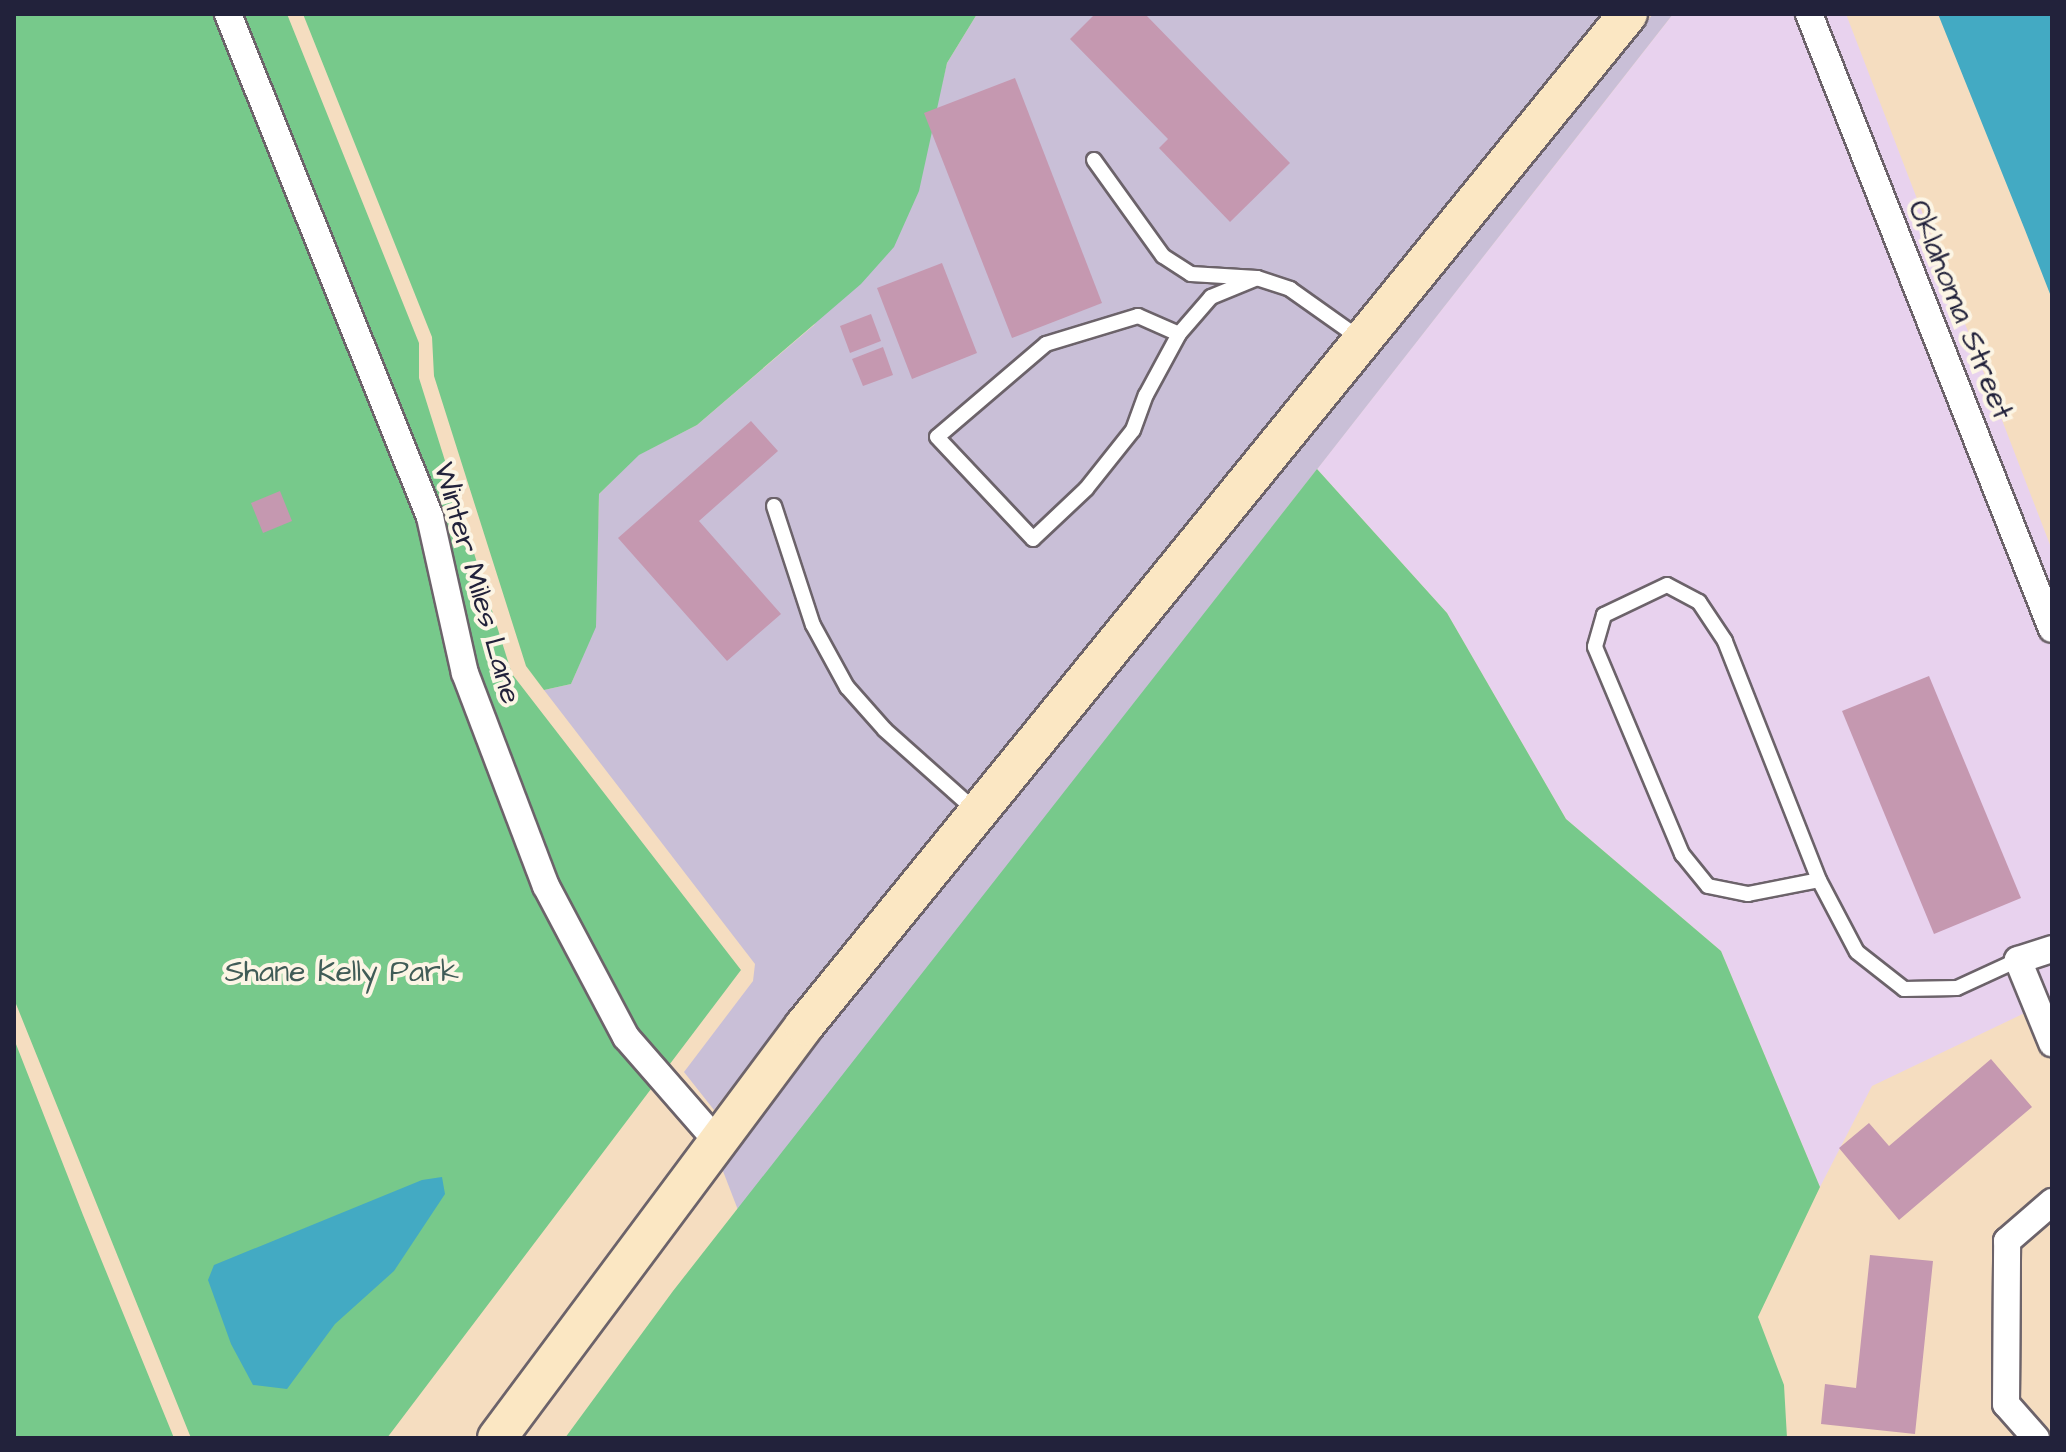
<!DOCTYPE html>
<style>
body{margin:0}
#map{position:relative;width:2066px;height:1452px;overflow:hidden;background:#f5ddc0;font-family:"Architects Daughter",sans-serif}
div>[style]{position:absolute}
.built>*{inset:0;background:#e8d2ee}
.industrial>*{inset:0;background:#c9bfd7}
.green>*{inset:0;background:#77c98b}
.water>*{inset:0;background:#43aac3}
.building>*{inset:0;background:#c598b0}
.roads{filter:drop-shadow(2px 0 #6c636a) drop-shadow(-2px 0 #6c636a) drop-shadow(0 2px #6c636a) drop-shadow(0 -2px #6c636a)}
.lane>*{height:14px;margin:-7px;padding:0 7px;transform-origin:7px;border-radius:7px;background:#fff}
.street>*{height:26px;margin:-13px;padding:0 13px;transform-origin:13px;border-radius:13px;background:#fff}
.secondary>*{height:38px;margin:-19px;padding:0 19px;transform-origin:19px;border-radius:19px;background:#fbe7c3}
span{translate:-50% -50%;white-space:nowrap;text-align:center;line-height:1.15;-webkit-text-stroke:8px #fcf5e5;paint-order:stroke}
.street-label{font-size:30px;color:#22223b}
.park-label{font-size:30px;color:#405c57}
.frame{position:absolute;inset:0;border:16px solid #22223b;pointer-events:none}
</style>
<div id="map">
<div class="built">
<div style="clip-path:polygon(1673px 14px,1846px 14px,2052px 550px,2052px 1000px,1872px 1086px,1820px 1187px,1721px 951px,1566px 819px,1447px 613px,1317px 469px)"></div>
</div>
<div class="industrial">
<div style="clip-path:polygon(977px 14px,1603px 14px,800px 998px,714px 1110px,684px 1072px,753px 981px,755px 964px,544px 690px,571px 684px,595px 627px,599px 494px,638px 455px,697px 425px,814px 325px,932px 124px,947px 63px)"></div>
<div style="clip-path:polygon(1653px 14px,1673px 14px,738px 1210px,721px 1166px,817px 1039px)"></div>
</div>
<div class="green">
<div style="clip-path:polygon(14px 14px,287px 14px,419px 343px,419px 378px,512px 674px,741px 970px,387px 1438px,191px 1438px,14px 999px)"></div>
<div style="clip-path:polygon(303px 14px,977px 14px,947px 63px,919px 191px,894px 247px,861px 284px,697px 425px,639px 455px,599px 494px,596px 627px,571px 684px,544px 690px,526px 666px,434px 376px,432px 337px)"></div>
<div style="clip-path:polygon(1317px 469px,1447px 613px,1566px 819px,1721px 951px,1820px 1187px,1758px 1317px,1784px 1385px,1787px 1438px,565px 1438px,673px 1291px)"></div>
<div style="clip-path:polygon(14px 1039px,83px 1215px,174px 1438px,14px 1438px)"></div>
</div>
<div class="water">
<div style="clip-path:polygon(1938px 14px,2052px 14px,2052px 299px,2025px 230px)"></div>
<div style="clip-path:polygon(442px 1177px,445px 1194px,394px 1271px,335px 1324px,287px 1389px,253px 1385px,231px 1344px,208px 1280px,214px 1265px,422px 1180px)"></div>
</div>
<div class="building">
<div style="clip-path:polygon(1095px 14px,1145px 14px,1290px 163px,1230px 222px,1159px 148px,1168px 139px,1070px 39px)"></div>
<div style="clip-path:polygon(1015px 78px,1102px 303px,1012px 338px,924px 113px)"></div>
<div style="clip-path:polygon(942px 263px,977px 353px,912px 379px,877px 288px)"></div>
<div style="clip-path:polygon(871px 314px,881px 341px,850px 353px,840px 326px)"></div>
<div style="clip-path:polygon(883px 347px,893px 375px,863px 386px,852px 359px)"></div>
<div style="clip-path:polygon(751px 421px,778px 451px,699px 521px,781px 614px,727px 661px,618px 538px)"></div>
<div style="clip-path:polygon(280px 491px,292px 521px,263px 533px,251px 503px)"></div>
<div style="clip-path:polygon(1929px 676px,2021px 898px,1934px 934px,1842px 711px)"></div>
<div style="clip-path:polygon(1991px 1059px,2032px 1107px,1899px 1220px,1839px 1148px,1869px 1123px,1889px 1146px)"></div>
<div style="clip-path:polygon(1870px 1255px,1933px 1261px,1915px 1434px,1821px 1424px,1825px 1384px,1856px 1388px)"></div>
</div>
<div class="roads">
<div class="lane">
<div style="left:1094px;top:160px;width:118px;rotate:54.3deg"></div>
<div style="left:1163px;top:256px;width:33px;rotate:33deg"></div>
<div style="left:1191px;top:274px;width:66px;rotate:3.5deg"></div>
<div style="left:1257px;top:278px;width:35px;rotate:18deg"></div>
<div style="left:1290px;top:289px;width:88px;rotate:35.3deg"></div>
<div style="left:1179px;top:334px;width:45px;rotate:-156.3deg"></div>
<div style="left:1138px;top:316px;width:96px;rotate:163.1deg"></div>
<div style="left:1046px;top:344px;width:143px;rotate:139.5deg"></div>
<div style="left:937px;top:437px;width:140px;rotate:46.7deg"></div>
<div style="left:1033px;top:539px;width:73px;rotate:-43.3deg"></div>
<div style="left:1086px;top:489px;width:75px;rotate:-51.5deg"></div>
<div style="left:1133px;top:430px;width:37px;rotate:-70deg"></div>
<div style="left:1146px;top:395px;width:69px;rotate:-61.6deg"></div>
<div style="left:1179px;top:334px;width:49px;rotate:-49.1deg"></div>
<div style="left:1211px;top:297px;width:50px;rotate:-22.4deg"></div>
<div style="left:774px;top:506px;width:125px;rotate:71.9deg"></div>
<div style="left:813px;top:625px;width:71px;rotate:61.3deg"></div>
<div style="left:847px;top:687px;width:57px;rotate:48.5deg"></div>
<div style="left:885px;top:730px;width:123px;rotate:41.7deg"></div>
<div style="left:1819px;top:880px;width:257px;rotate:-111.5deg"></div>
<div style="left:1725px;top:641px;width:47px;rotate:-123.7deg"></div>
<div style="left:1699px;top:602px;width:36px;rotate:-152deg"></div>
<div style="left:1667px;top:585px;width:70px;rotate:154.5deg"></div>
<div style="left:1604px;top:615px;width:33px;rotate:106deg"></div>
<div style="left:1595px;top:647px;width:225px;rotate:67.2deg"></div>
<div style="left:1682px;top:854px;width:41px;rotate:50.9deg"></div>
<div style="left:1708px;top:886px;width:41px;rotate:11.3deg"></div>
<div style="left:1748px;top:894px;width:72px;rotate:-11.2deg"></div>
<div style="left:1819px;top:880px;width:81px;rotate:62.2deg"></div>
<div style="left:1857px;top:952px;width:60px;rotate:38.2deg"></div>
<div style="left:1904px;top:989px;width:53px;rotate:-1.1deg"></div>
<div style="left:1957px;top:988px;width:67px;rotate:-24.7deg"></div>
</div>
<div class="street">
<div style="left:228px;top:14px;width:542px;rotate:68.12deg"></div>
<div style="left:430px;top:517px;width:160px;rotate:77.4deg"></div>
<div style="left:465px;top:673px;width:228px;rotate:69.2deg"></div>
<div style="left:546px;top:886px;width:171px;rotate:62.1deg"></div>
<div style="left:626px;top:1037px;width:137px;rotate:48.9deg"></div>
<div style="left:1809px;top:14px;width:661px;rotate:68.44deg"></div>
<div style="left:2052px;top:949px;width:36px;rotate:162deg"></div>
<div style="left:2018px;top:960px;width:90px;rotate:67.7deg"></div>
<div style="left:2036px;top:1438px;width:45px;rotate:-131.4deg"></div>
<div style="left:2006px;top:1404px;width:163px;rotate:-89.6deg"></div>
<div style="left:2007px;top:1241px;width:60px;rotate:-40.9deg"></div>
</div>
<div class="secondary">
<div style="left:497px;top:1438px;width:514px;rotate:-53.31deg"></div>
<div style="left:804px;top:1026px;width:1305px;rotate:-50.85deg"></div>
</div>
</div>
<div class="street-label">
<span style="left:1960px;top:310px;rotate:68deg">Oklahoma Street</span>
<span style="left:477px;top:583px;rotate:74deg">Winter Miles Lane</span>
</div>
<div class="park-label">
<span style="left:342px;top:972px">Shane Kelly Park</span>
</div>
<div class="frame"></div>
</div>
